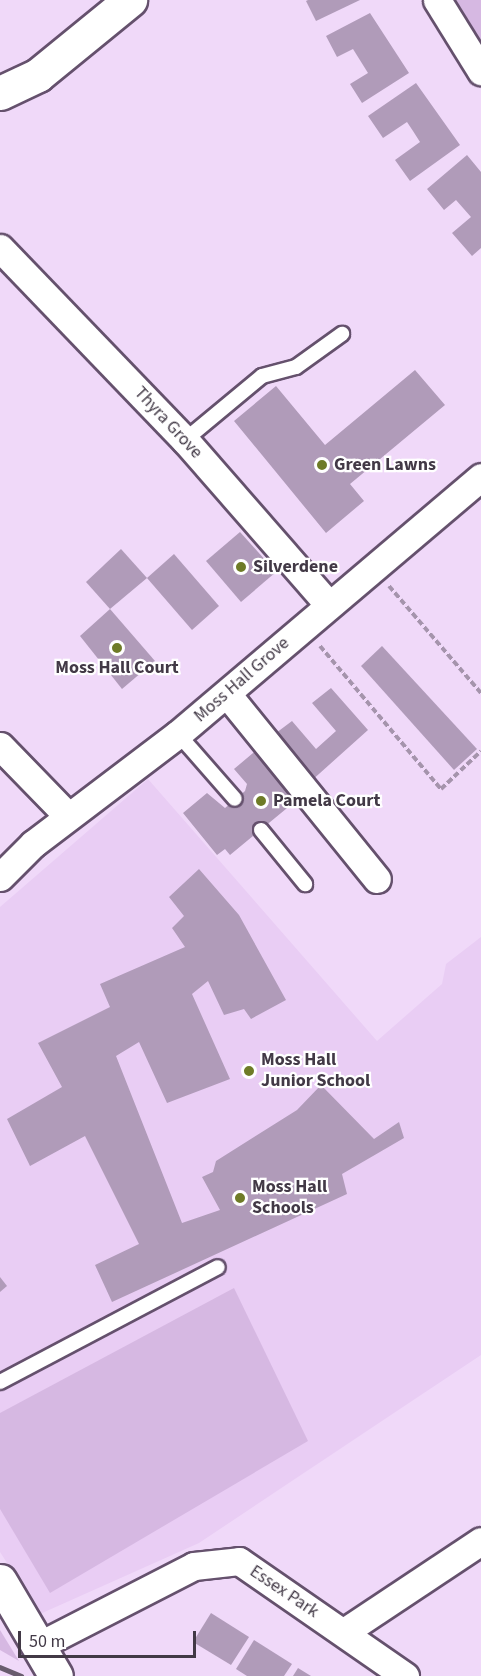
<!DOCTYPE html>
<style>
body{margin:0}
#map{position:relative;width:481px;height:1676px;overflow:hidden;background:#f0d9f9;font-family:"Source Sans 3",sans-serif}
div>[style]{position:absolute}
.built>*{inset:0;background:#e9cdf4}
.green>*{inset:0;background:#d6b8e2}
.building>*{inset:0;background:#b09bb9}
.path>*{height:4px;margin-top:-2px;transform-origin:0;background:repeating-linear-gradient(90deg,#a594ac 0 6px,transparent 0 9px)}
.roads{filter:drop-shadow(2px 0 #65516d) drop-shadow(-2px 0 #65516d) drop-shadow(0 2px #65516d) drop-shadow(0 -2px #65516d)}
.service>*{height:14px;margin:-7px;padding:0 7px;transform-origin:7px;border-radius:7px;background:#fff}
.minor>*{height:27px;margin:-13.5px;padding:0 13.5px;transform-origin:13.5px;border-radius:13.5px;background:#fff}
.tertiary>*{height:33px;margin:-16.5px;padding:0 16.5px;transform-origin:16.5px;border-radius:16.5px;background:#fff}
.rail>*{height:4.5px;margin:-2.25px;padding:0 2.25px;transform-origin:2.25px;border-radius:2.25px;background:#695c6e}
.dots>*{width:16px;height:16px;translate:-50% -50%;box-sizing:border-box;border:3px solid #fff;border-radius:50%}
span{translate:-50% -50%;white-space:nowrap;text-align:center;line-height:1.15;-webkit-text-stroke:4.5px #fff;paint-order:stroke}
.street-label{font-size:18px;color:#423946}
.poi-label{font-size:18px;color:#423946;font-weight:700}
.left{translate:0 -50%;text-align:left}
.scale{position:absolute;left:18px;top:1631px;width:178px;height:27px;box-sizing:border-box;border:3px solid #423946;border-top:0;padding-left:8px;font-size:18px;line-height:21px;white-space:nowrap;color:#423946;-webkit-text-stroke:4px #fff;paint-order:stroke}
</style>
<div id="map">
<div class="built">
<div style="clip-path:polygon(148px 779px,377px 1041px,442px 984px,446px 964px,481px 937px,481px 1355px,199px 1543px,40px 1614px,0 1552px,0 907px)"></div>
</div>
<div class="green">
<div style="clip-path:polygon(450px 0,481px 0,481px 52px)"></div>
<div style="clip-path:polygon(234px 1288px,308px 1441px,50px 1593px,0 1509px,0 1413px)"></div>
<div style="clip-path:polygon(0 1630px,19px 1661px,0 1650px)"></div>
</div>
<div class="building">
<div style="clip-path:polygon(360px 0,316px 21px,306px 1px,308px 0)"></div>
<div style="clip-path:polygon(370px 13px,409px 73px,362px 103px,350px 84px,368px 73px,353px 49px,337px 57px,326px 36px)"></div>
<div style="clip-path:polygon(416px 83px,460px 145px,410px 181px,395px 160px,420px 142px,413px 131px,407px 122px,383px 138px,368px 116px)"></div>
<div style="clip-path:polygon(467px 155px,481px 172px,481px 248px,472px 256px,452px 233px,471px 217px,456px 200px,444px 210px,427px 189px)"></div>
<div style="clip-path:polygon(415px 370px,445px 405px,350px 484px,364px 501px,326px 533px,234px 421px,276px 386px,325px 445px)"></div>
<div style="clip-path:polygon(240px 532px,276px 572px,241px 602px,206px 561px)"></div>
<div style="clip-path:polygon(121px 549px,147px 578px,110px 609px,86px 582px)"></div>
<div style="clip-path:polygon(174px 554px,219px 606px,192px 630px,147px 578px)"></div>
<div style="clip-path:polygon(110px 609px,155px 661px,122px 689px,80px 636px)"></div>
<div style="clip-path:polygon(382px 646px,477px 749px,454px 770px,361px 666px)"></div>
<div style="clip-path:polygon(331px 688px,368px 730px,310px 782px,272px 736px,292px 721px,316px 749px,336px 731px,312px 703px)"></div>
<div style="clip-path:polygon(259px 748px,295px 793px,288px 798px,292px 804px,230px 855px,225px 849px,217px 855px,183px 813px,207px 793px,225px 808px,245px 791px,247px 784px,234px 769px)"></div>
<div style="clip-path:polygon(199px 869px,239px 915px,286px 1000px,251px 1019px,244px 1009px,224px 1015px,208px 981px,192px 994px,230px 1079px,167px 1103px,139px 1042px,116px 1056px,182px 1223px,220px 1210px,202px 1177px,213px 1172px,216px 1161px,297px 1110px,321px 1085px,374px 1139px,399px 1122px,404px 1138px,342px 1174px,347px 1194px,112px 1302px,95px 1265px,139px 1244px,85px 1136px,30px 1166px,7px 1119px,62px 1087px,38px 1043px,110px 1007px,100px 984px,185px 947px,172px 928px,184px 916px,169px 897px)"></div>
<div style="clip-path:polygon(0 1277px,7px 1286px,0 1292px)"></div>
<div style="clip-path:polygon(211px 1613px,249px 1637px,231px 1665px,193px 1642px)"></div>
<div style="clip-path:polygon(254px 1640px,292px 1664px,284px 1676px,247px 1676px,236px 1669px)"></div>
<div style="clip-path:polygon(298px 1668px,311px 1676px,293px 1676px)"></div>
</div>
<div class="path">
<div style="left:389px;top:586px;width:141px;rotate:49.3deg"></div>
<div style="left:320px;top:646px;width:187px;rotate:49.8deg"></div>
<div style="left:441px;top:789px;width:55px;rotate:-43.5deg"></div>
</div>
<div class="roads">
<div class="service">
<div style="left:185px;top:440px;width:100px;rotate:-39.7deg"></div>
<div style="left:262px;top:376px;width:35px;rotate:-15deg"></div>
<div style="left:296px;top:367px;width:57px;rotate:-35.7deg"></div>
<div style="left:178px;top:734px;width:86px;rotate:48.8deg"></div>
<div style="left:261px;top:830px;width:70px;rotate:50.8deg"></div>
<div style="left:0;top:1382px;width:246px;rotate:-27.8deg"></div>
</div>
<div class="minor">
<div style="left:437px;top:0;width:84px;rotate:58.2deg"></div>
<div style="left:0;top:248px;width:267px;rotate:46.1deg"></div>
<div style="left:185px;top:440px;width:219px;rotate:48.9deg"></div>
<div style="left:227px;top:694px;width:238px;rotate:51deg"></div>
<div style="left:0;top:746px;width:96px;rotate:45.8deg"></div>
<div style="left:0;top:877px;width:47px;rotate:-45deg"></div>
<div style="left:33px;top:844px;width:182px;rotate:-37.2deg"></div>
<div style="left:178px;top:734px;width:397px;rotate:-40.3deg"></div>
<div style="left:344px;top:1632px;width:164px;rotate:-33.6deg"></div>
<div style="left:40px;top:1645px;width:173px;rotate:-27.2deg"></div>
<div style="left:194px;top:1566px;width:45px;rotate:-6.3deg"></div>
<div style="left:239px;top:1561px;width:202px;rotate:34.7deg"></div>
</div>
<div class="tertiary">
<div style="left:0;top:93px;width:42px;rotate:-25.3deg"></div>
<div style="left:38px;top:75px;width:119px;rotate:-39.2deg"></div>
<div style="left:0;top:1581px;width:110px;rotate:59.5deg"></div>
</div>
</div>
<div class="rail">
<div style="left:0;top:1667px;width:23px;rotate:23deg"></div>
</div>
<div class="dots">
<div style="left:322px;top:465px;background:#6e7b27"></div>
<div style="left:241px;top:567px;background:#6e7b27"></div>
<div style="left:117px;top:648px;background:#6e7b27"></div>
<div style="left:261px;top:801px;background:#6e7b27"></div>
<div style="left:249px;top:1071px;background:#6e7b27"></div>
<div style="left:240px;top:1198px;background:#6e7b27"></div>
</div>
<div class="street-label">
<span style="left:168px;top:423px;rotate:47deg">Thyra Grove</span>
<span style="left:242px;top:680px;rotate:-41deg">Moss Hall Grove</span>
<span style="left:284px;top:1592px;rotate:34deg">Essex Park</span>
</div>
<div class="poi-label">
<span class="left" style="left:334px;top:465px">Green Lawns</span>
<span class="left" style="left:253px;top:567px">Silverdene</span>
<span style="left:117px;top:668px">Moss Hall Court</span>
<span class="left" style="left:273px;top:801px">Pamela Court</span>
<span class="left" style="left:261px;top:1071px">Moss Hall<br>Junior School</span>
<span class="left" style="left:252px;top:1198px">Moss Hall<br>Schools</span>
</div>
<div class="scale">50 m</div>
</div>
